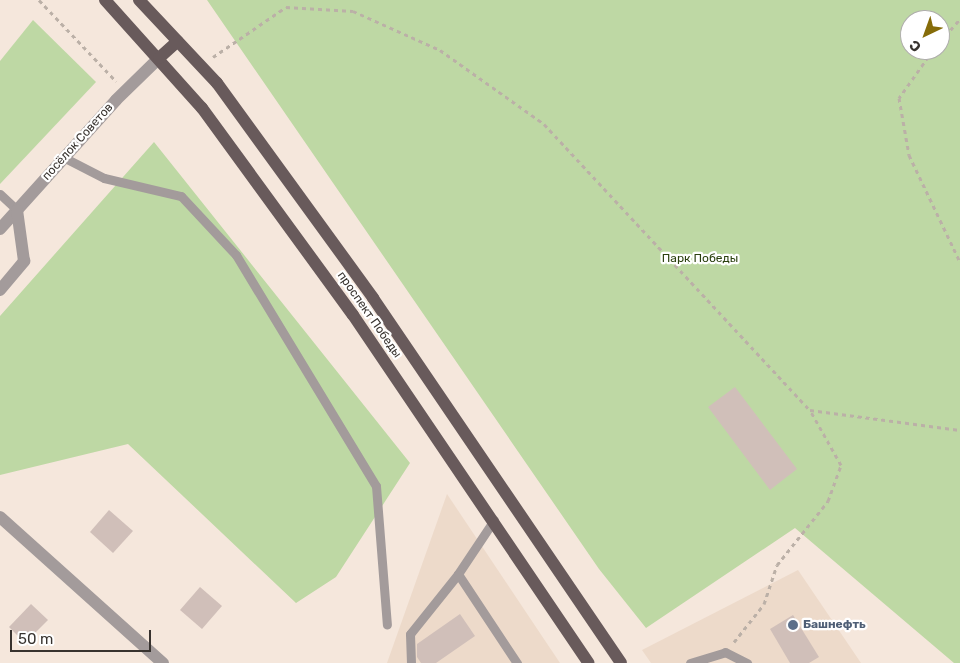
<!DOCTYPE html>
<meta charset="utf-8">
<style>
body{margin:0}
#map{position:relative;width:960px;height:663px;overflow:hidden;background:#f5e7dc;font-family:Rubik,sans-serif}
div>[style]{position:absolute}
.built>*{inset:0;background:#eddaca}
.green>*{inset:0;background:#bed8a4}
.building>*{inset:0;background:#d0bfb9}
.path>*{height:3px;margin-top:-1.5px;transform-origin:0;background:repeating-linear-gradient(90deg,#bbb0a7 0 4px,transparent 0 8px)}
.lane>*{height:9px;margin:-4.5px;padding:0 4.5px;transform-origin:4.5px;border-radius:4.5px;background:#a39b9b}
.street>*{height:12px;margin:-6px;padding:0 6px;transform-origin:6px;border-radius:6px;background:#a39b9b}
.primary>*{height:12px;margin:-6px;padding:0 6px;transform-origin:6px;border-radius:6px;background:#685a5b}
.dots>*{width:14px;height:14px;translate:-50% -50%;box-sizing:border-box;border:2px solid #fff;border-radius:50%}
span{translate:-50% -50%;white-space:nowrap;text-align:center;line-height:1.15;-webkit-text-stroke:4.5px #fff;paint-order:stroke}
.street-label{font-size:12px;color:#38332f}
.park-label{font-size:12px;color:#2b400f}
.service-label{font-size:12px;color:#4e5e75;font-weight:700}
.left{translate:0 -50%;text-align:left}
.north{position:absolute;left:900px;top:10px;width:50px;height:50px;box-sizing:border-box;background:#fff;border:1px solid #afadac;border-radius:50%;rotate:222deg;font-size:14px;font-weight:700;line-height:20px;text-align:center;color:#38332f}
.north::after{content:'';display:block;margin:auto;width:18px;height:22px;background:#866c09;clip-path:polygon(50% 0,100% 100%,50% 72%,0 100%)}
.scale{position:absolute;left:10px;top:630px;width:141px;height:22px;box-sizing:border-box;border:2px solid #38332f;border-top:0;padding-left:6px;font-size:15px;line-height:18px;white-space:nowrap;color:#38332f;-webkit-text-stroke:4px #fff;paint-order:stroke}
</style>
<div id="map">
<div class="built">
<div style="clip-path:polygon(447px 494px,560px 663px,387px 663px)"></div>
<div style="clip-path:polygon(798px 570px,861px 663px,651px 663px,642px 650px)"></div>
</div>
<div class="green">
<div style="clip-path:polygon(evenodd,207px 0,960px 0,960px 663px,954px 663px,795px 528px,646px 628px,599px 569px,207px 0,910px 20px,940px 20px,940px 50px,910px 50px,910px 20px)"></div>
<div style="clip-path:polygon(33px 20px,96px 82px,0 184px,0 61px)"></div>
<div style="clip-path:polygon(154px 142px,410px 463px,336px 577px,296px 603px,128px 444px,0 475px,0 316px)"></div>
</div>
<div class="building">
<div style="clip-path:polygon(735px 387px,797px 469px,770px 490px,708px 407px)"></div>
<div style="clip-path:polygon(109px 510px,133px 531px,113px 553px,90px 532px)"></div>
<div style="clip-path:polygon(200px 587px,222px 606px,202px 629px,180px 610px)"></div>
<div style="clip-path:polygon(31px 604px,48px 620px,25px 643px,9px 627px)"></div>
<div style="clip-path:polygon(460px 614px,475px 636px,436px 663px,421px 663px,417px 657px,417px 644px)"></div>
<div style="clip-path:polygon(793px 615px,819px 657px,809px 663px,790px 663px,770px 629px)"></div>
</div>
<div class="path">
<div style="left:39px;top:0;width:112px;rotate:46.5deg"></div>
<div style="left:940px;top:42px;width:30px;rotate:-49deg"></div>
<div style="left:933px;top:50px;width:59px;rotate:125.3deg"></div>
<div style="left:899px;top:98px;width:58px;rotate:80deg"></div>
<div style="left:909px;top:155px;width:119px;rotate:64.5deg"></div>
<div style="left:213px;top:57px;width:88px;rotate:-34.4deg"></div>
<div style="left:286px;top:7px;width:67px;rotate:3.4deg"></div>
<div style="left:353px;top:11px;width:95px;rotate:24.1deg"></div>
<div style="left:440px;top:50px;width:128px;rotate:35.4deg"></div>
<div style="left:544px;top:124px;width:391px;rotate:47.1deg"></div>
<div style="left:810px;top:410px;width:151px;rotate:7.6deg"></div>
<div style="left:734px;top:642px;width:48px;rotate:-51.7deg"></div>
<div style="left:764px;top:604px;width:41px;rotate:-71.6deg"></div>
<div style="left:777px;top:565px;width:82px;rotate:-51.4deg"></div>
<div style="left:828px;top:501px;width:38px;rotate:-70deg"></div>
<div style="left:841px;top:465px;width:63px;rotate:-119.4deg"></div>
</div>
<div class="lane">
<div style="left:63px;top:157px;width:46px;rotate:27.1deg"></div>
<div style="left:104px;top:178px;width:79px;rotate:13.2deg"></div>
<div style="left:181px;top:196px;width:81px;rotate:47deg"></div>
<div style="left:236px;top:255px;width:270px;rotate:58.8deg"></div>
<div style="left:376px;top:486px;width:139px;rotate:85.5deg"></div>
<div style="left:0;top:194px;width:23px;rotate:43deg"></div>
<div style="left:494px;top:520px;width:65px;rotate:123.7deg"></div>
<div style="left:458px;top:574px;width:107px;rotate:56.5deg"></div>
<div style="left:411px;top:663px;width:29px;rotate:-92deg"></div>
<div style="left:410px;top:634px;width:77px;rotate:-51.3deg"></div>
<div style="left:690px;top:663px;width:37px;rotate:-17deg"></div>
<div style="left:725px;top:652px;width:25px;rotate:27deg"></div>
</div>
<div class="street">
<div style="left:0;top:229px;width:173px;rotate:-48deg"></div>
<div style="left:116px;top:100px;width:60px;rotate:-44.3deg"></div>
<div style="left:0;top:290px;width:38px;rotate:-50deg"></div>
<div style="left:24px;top:261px;width:51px;rotate:-97.8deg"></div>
<div style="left:0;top:517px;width:219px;rotate:41.9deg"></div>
</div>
<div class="primary">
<div style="left:105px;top:0;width:145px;rotate:48.1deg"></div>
<div style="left:202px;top:108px;width:256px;rotate:53.9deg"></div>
<div style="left:353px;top:315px;width:420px;rotate:55.9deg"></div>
<div style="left:139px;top:0;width:114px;rotate:46.8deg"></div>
<div style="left:217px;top:83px;width:266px;rotate:54deg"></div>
<div style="left:373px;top:298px;width:441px;rotate:55.8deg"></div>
<div style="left:159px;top:58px;width:25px;rotate:-42deg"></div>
</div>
<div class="dots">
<div style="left:793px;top:625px;background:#5c6f8a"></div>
</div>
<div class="street-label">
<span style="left:78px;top:142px;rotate:-48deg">посёлок Советов</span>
<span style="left:369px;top:315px;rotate:55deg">проспект Победы</span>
</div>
<div class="park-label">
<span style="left:700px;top:259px">Парк Победы</span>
</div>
<div class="service-label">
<span class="left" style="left:803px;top:625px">Башнефть</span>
</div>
<div class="north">С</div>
<div class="scale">50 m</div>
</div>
